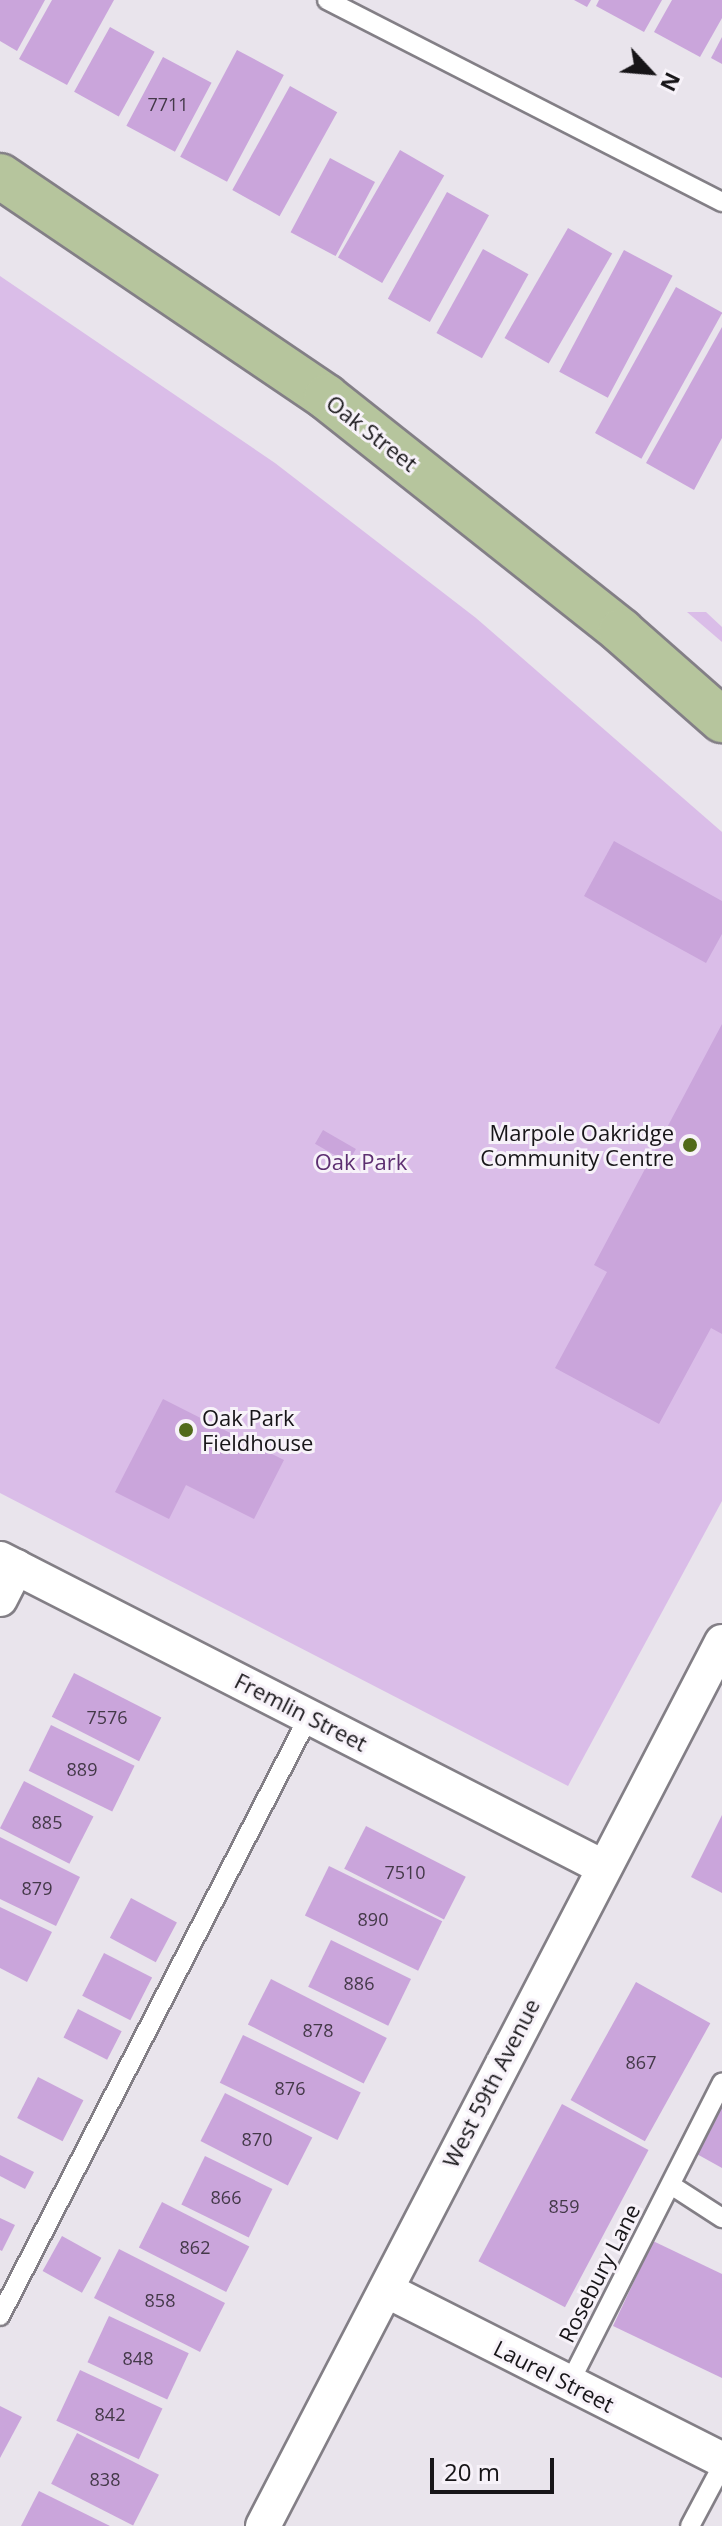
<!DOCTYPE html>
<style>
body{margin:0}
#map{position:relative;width:722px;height:2526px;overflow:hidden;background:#e9e4ec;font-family:"Open Sans",sans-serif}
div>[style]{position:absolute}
.green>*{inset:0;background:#dabde8}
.building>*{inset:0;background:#caa5db;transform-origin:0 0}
.roads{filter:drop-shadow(2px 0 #837f86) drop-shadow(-2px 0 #837f86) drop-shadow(0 2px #837f86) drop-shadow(0 -2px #837f86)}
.lane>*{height:18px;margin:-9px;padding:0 9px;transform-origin:9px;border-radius:9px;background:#fff}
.street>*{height:34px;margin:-17px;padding:0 17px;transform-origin:17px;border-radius:17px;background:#fff}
.primary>*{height:44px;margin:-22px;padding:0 22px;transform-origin:22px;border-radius:22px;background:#b6c59d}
.dots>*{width:22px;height:22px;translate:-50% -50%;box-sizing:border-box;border:4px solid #f7f2f9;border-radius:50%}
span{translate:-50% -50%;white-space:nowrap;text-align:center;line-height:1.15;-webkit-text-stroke:6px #f7f2f9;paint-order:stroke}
.number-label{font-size:18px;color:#443949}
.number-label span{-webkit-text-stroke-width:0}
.street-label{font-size:22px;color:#171518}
.poi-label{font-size:22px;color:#171518}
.right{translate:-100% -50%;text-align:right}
.left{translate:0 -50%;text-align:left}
.park-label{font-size:22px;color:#5d2f71}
.north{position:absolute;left:610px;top:32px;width:80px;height:80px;-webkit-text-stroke:6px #f7f2f9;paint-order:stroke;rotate:116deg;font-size:22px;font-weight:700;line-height:32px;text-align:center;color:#171518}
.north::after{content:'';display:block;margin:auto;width:28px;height:36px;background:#171518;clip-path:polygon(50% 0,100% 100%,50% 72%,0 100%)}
.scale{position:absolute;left:430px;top:2458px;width:124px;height:36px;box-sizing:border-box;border:4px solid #171518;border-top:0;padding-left:10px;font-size:24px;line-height:28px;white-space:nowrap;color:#171518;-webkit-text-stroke:6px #f7f2f9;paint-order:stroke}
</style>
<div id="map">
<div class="green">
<div style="clip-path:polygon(0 276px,275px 463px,476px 618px,722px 832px,722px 1501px,568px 1786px,0 1493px)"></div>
<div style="clip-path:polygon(687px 612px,706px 612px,722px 627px,722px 642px)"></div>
</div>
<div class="building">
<div style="clip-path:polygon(0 0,45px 0,17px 51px,0 41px)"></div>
<div style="clip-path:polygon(52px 0,114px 0,67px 85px,19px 59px)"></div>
<div style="clip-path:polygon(574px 0,591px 0,587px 7px)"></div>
<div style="clip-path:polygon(599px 0,662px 0,644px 32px,596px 6px)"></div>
<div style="clip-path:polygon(672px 0,722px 0,722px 18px,700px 57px,654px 32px)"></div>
<div style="left:110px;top:27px;width:51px;height:74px;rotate:29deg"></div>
<div style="clip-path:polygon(722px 37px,722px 64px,711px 58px)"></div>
<div style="left:237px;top:50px;width:53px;height:121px;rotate:28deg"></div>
<div style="left:163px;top:57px;width:55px;height:78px;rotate:28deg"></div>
<div style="left:290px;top:86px;width:54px;height:119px;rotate:29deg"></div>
<div style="left:400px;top:150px;width:51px;height:124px;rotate:30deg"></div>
<div style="left:330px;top:158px;width:51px;height:84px;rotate:28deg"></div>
<div style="left:447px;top:192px;width:48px;height:122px;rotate:29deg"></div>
<div style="left:568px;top:228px;width:51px;height:127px;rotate:30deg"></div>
<div style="left:483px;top:249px;width:52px;height:96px;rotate:29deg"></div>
<div style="left:624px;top:250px;width:55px;height:138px;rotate:28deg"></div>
<div style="left:676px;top:287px;width:53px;height:167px;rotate:29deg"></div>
<div style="clip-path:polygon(722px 327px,722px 438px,694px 490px,646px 463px)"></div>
<div style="clip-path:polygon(614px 841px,722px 901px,722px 934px,706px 963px,584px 896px)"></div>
<div style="clip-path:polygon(722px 1024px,722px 1334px,711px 1328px,659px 1424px,555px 1368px,607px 1272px,594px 1265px)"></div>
<div style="left:323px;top:1130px;width:38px;height:16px;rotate:30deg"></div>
<div style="clip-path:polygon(163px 1399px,284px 1460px,254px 1519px,186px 1485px,169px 1519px,115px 1492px)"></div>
<div style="left:74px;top:1673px;width:98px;height:49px;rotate:27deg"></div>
<div style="left:51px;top:1725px;width:93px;height:51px;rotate:26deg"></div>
<div style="left:24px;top:1781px;width:78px;height:53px;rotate:27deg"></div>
<div style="clip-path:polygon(722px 1815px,722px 1893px,691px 1877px)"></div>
<div style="left:366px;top:1826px;width:112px;height:48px;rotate:27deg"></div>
<div style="clip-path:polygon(0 1837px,80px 1877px,56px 1926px,0 1899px)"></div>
<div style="left:329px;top:1866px;width:126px;height:55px;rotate:26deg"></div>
<div style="left:131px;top:1898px;width:52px;height:45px;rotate:28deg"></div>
<div style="clip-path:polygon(0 1907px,52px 1932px,27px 1982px,0 1968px)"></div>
<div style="left:331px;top:1940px;width:89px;height:52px;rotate:26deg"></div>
<div style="left:104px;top:1953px;width:54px;height:48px;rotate:27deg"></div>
<div style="left:271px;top:1979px;width:130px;height:51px;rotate:27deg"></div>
<div style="left:636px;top:1982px;width:85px;height:135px;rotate:29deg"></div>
<div style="left:78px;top:2009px;width:49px;height:32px;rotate:27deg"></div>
<div style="left:243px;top:2035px;width:131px;height:53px;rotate:26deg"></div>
<div style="left:38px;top:2077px;width:51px;height:46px;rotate:27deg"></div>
<div style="left:225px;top:2093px;width:98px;height:54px;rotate:27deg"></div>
<div style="clip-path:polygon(722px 2103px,722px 2168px,695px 2153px)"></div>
<div style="left:562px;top:2104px;width:98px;height:178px;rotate:28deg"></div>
<div style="clip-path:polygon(0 2155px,34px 2172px,25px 2189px,0 2176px)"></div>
<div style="left:205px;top:2156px;width:75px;height:54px;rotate:26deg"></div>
<div style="left:162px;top:2202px;width:98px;height:51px;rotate:27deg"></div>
<div style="clip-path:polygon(0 2218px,15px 2225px,2px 2251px,0 2250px)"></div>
<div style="left:62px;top:2236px;width:45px;height:40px;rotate:29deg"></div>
<div style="clip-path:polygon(653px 2241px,722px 2274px,722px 2378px,613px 2326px)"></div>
<div style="left:119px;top:2249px;width:119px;height:55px;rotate:27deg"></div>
<div style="left:109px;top:2316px;width:88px;height:51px;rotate:25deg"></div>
<div style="left:80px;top:2370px;width:91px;height:56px;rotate:25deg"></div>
<div style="clip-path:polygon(0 2406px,22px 2417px,0 2458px)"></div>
<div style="left:77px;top:2433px;width:92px;height:57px;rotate:27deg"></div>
<div style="clip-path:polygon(39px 2491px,110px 2526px,21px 2526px)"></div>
</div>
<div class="roads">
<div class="lane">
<div style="left:327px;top:0;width:444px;rotate:27.1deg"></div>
<div style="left:671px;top:2185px;width:61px;rotate:32.9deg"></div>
<div style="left:0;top:2316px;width:675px;rotate:-62.75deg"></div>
<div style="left:569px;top:2384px;width:338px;rotate:-63.1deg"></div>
<div style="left:690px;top:2526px;width:68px;rotate:-61.9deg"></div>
</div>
<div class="street">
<div style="left:0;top:1559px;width:675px;rotate:27.06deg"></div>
<div style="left:0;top:1599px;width:36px;rotate:-63deg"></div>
<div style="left:386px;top:2290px;width:377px;rotate:26.8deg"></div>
<div style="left:263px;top:2526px;width:996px;rotate:-62.56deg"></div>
</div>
<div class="primary">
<div style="left:0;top:176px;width:394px;rotate:34.1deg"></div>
<div style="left:326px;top:397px;width:377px;rotate:38.4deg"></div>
<div style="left:621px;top:631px;width:135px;rotate:41.4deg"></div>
</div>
</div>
<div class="dots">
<div style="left:690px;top:1145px;background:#516a1a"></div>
<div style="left:186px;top:1430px;background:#516a1a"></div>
</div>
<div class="number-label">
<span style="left:168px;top:104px">7711</span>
<span style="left:107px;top:1717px">7576</span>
<span style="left:82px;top:1769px">889</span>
<span style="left:47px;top:1822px">885</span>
<span style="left:405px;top:1872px">7510</span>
<span style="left:37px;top:1888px">879</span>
<span style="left:373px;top:1919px">890</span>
<span style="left:359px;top:1983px">886</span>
<span style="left:318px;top:2030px">878</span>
<span style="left:641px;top:2062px">867</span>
<span style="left:290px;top:2088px">876</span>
<span style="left:257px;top:2139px">870</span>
<span style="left:226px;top:2197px">866</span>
<span style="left:564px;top:2206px">859</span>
<span style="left:195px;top:2247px">862</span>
<span style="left:160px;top:2300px">858</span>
<span style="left:138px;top:2358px">848</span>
<span style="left:110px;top:2414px">842</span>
<span style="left:105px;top:2479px">838</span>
</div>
<div class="street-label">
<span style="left:372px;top:433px;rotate:38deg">Oak Street</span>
<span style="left:301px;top:1712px;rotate:27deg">Fremlin Street</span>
<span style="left:491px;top:2083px;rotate:-63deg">West 59th Avenue</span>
<span style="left:599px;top:2273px;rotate:-63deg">Rosebury Lane</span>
<span style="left:554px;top:2376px;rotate:27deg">Laurel Street</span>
</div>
<div class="poi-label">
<span class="right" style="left:674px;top:1145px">Marpole Oakridge<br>Community Centre</span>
<span class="left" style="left:202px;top:1430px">Oak Park<br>Fieldhouse</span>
</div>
<div class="park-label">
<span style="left:361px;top:1162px">Oak Park</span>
</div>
<div class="north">N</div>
<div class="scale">20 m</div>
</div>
